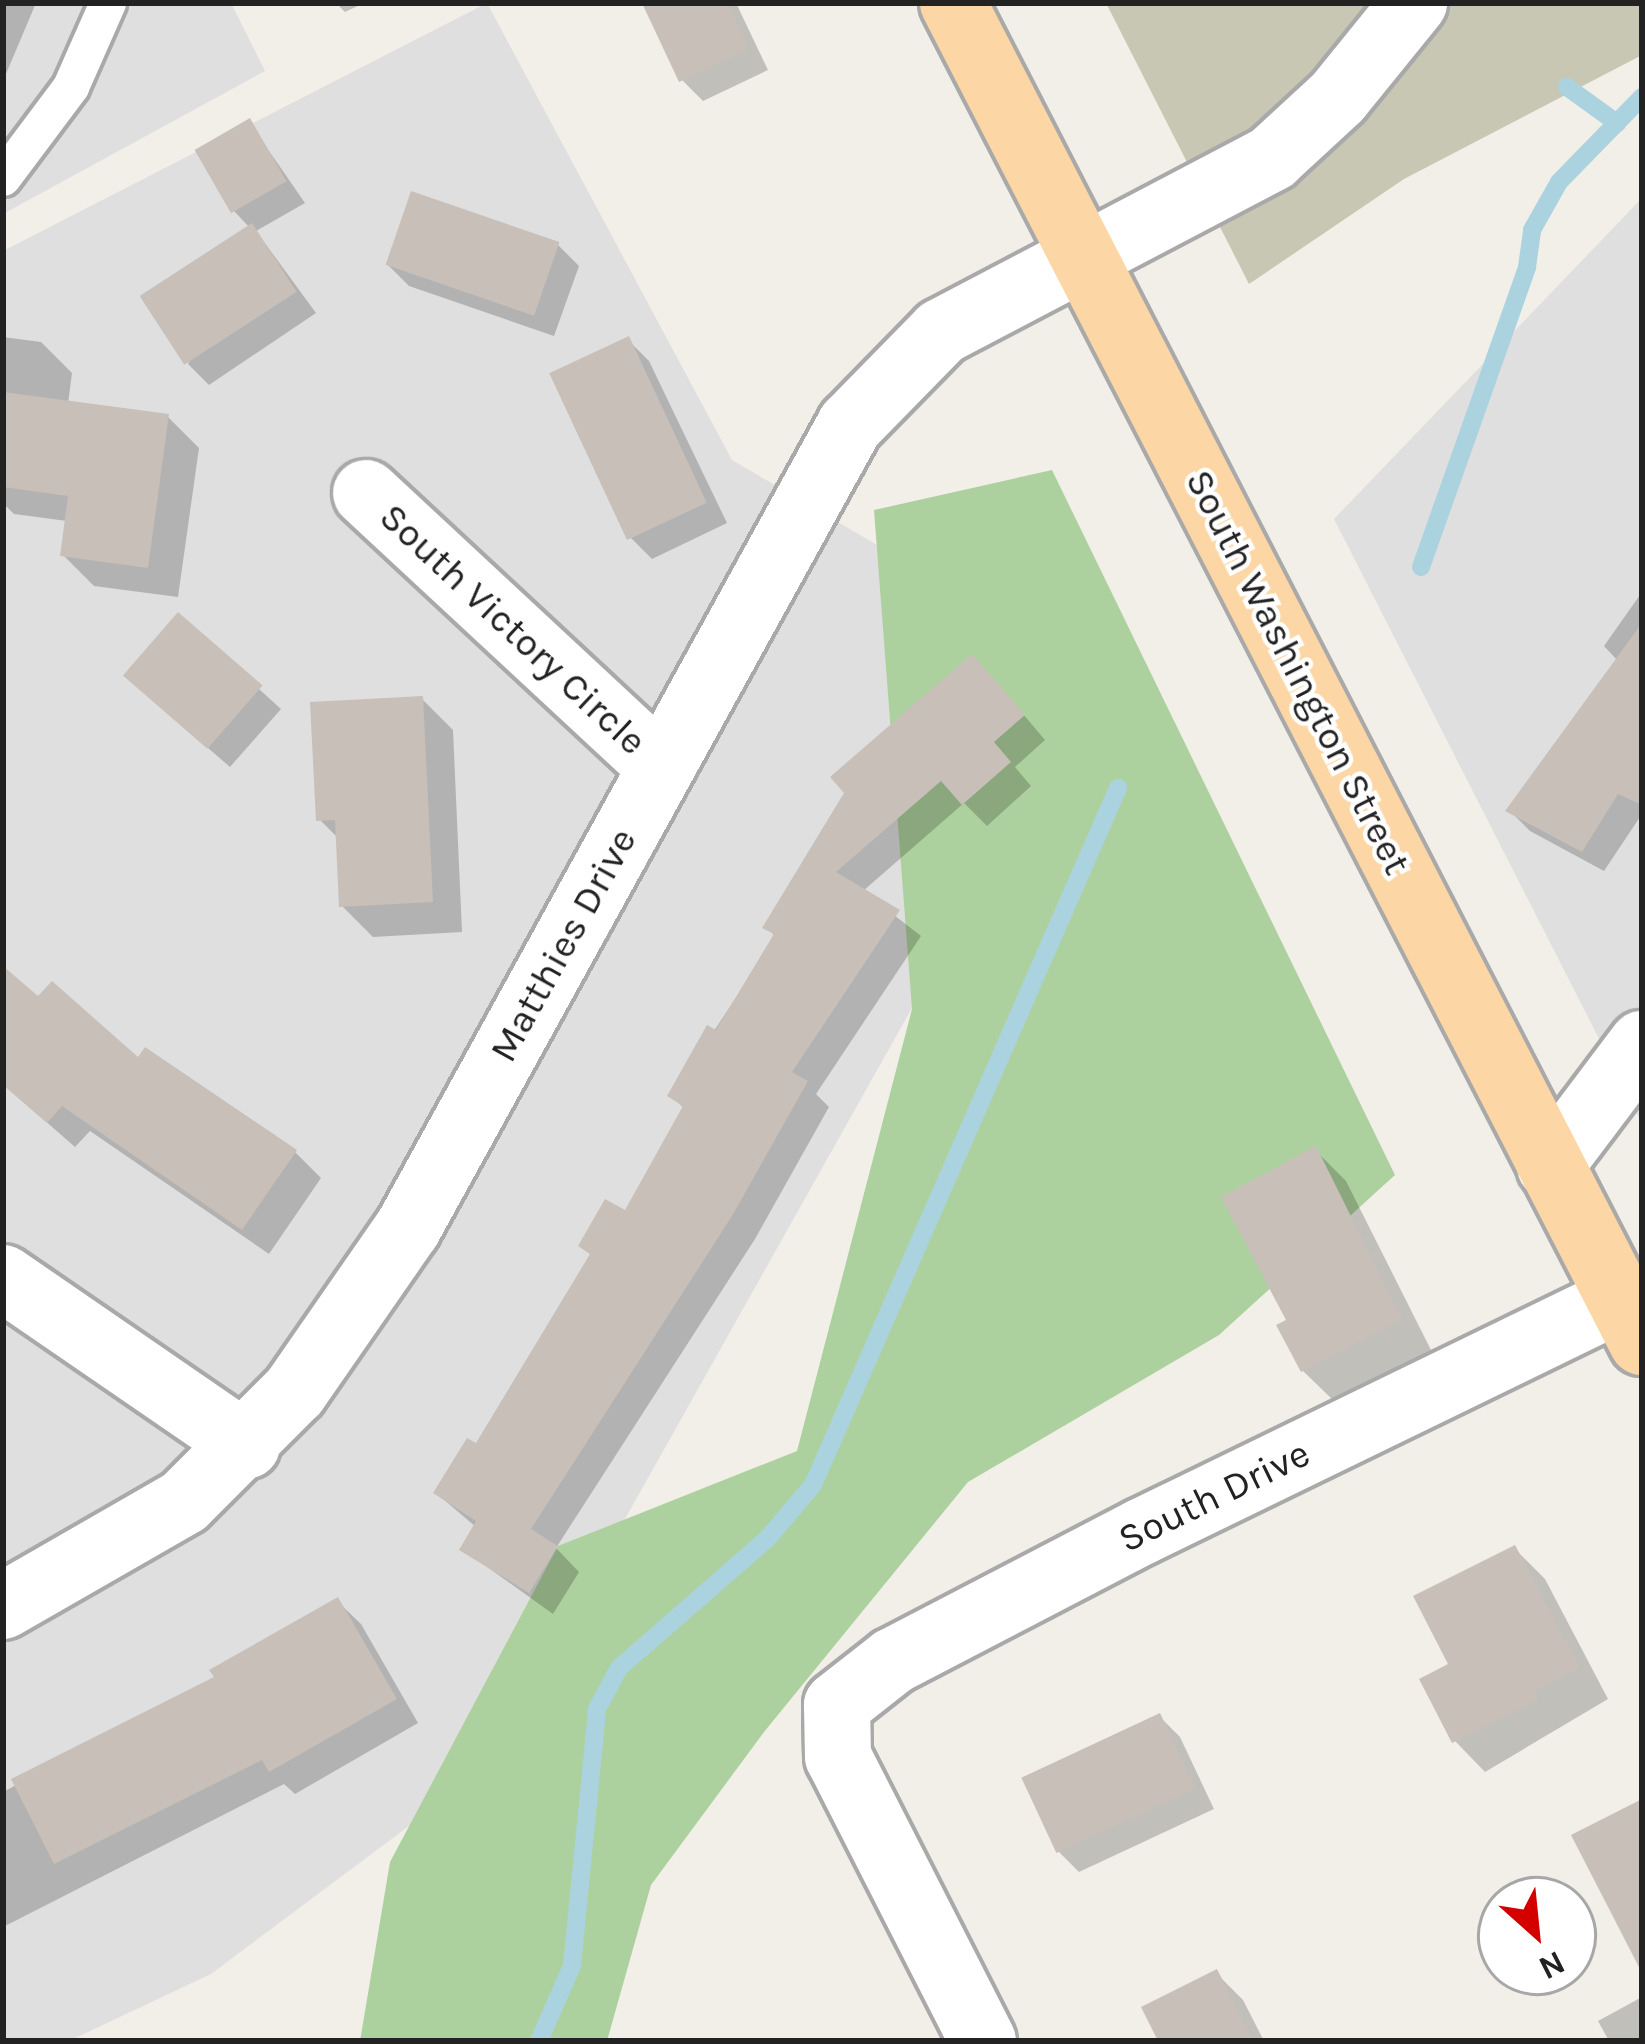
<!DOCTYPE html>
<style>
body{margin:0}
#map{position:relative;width:1645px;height:2044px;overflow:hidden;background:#f2efe9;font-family:Karla,sans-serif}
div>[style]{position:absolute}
.residential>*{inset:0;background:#e0dfdf}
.construction>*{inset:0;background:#c7c7b4}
.forest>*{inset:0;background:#add19e}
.shadow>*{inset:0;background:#0003}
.stream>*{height:18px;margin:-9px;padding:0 9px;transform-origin:9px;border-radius:9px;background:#aad3df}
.building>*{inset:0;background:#c7bfb8;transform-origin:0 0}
.roads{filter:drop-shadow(3px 0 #a9a9a9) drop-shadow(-3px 0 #a9a9a9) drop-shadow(0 3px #a9a9a9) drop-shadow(0 -3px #a9a9a9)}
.lane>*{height:36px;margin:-18px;padding:0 18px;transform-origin:18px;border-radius:18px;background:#fff}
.street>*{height:66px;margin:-33px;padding:0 33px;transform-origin:33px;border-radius:33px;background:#fff}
.primary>*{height:66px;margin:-33px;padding:0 33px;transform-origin:33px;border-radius:33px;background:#fcd6a4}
span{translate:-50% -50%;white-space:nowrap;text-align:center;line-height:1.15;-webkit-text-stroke:9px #fff;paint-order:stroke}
.street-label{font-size:39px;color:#222}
.frame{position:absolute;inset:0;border:6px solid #222;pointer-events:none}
.north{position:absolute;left:1477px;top:1876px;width:120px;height:120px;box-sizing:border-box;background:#fff;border:3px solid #a7a7a7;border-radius:50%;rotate:153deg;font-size:33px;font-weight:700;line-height:48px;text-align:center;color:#222}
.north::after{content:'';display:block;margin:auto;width:42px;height:54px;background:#d40000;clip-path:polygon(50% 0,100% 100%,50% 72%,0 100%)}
</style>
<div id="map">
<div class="residential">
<div style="clip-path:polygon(3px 3px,231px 3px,265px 71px,3px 214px)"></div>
<div style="clip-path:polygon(487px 3px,732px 460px,1099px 675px,484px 1770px,211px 1974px,69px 2041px,3px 2041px,3px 251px)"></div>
<div style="clip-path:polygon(1642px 198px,1642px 1123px,1334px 519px)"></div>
</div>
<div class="construction">
<div style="clip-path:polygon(1106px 3px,1642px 3px,1642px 55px,1404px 179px,1249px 284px)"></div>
</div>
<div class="forest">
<div style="clip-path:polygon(1052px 470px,1395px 1175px,1219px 1335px,968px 1482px,764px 1732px,651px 1885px,607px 2041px,360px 2041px,390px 1862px,558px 1546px,797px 1451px,912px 1009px,874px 510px)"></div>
</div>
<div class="shadow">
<div style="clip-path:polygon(3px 3px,36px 3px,3px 81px)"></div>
<div style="clip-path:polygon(336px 3px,364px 3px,345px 12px)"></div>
<div style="clip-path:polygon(645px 3px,736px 3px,768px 70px,703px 101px,682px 80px)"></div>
<div style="clip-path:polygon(249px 122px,305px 203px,256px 231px,316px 313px,209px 385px,188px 364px,250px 228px,234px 211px)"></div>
<div style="clip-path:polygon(558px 245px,579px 266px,554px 336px,409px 286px,388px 265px)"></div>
<div style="clip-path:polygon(3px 337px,41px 342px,72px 373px,68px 404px,168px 417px,199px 448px,178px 597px,94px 586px,63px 555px,67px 521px,14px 514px,3px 503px)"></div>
<div style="clip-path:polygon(628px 340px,649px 361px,727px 523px,652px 559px,631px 538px)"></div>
<div style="clip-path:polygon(1642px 592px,1642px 814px,1604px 871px,1530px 831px,1509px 810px,1618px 661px,1604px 646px)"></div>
<div style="clip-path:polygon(179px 616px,281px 709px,230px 767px,148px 696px)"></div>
<div style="clip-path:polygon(995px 681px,1045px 740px,1015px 767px,1031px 786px,987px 826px,964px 803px,863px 891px,921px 936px,816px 1094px,829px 1107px,755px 1239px,556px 1548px,579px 1572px,553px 1614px,462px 1549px,476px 1527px,436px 1493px,477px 1448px,592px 1256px,581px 1246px,626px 1215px,685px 1109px,671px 1096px,776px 937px,766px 927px)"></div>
<div style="clip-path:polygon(422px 699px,453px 730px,462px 932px,373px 937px,342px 906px,339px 839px,319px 819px)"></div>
<div style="clip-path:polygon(3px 970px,38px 1000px,295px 1152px,321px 1178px,269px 1254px,90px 1131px,75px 1147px,3px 1084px)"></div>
<div style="clip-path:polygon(1315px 1150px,1346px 1181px,1431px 1350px,1334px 1401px,1303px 1371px,1290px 1321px)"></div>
<div style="clip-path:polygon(1514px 1548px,1545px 1579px,1608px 1699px,1485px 1772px,1455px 1741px,1452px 1666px)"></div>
<div style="clip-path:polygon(337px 1601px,361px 1624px,418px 1723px,295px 1794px,284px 1784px,3px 1927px,3px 1792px,218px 1678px)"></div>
<div style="clip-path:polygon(1159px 1716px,1180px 1737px,1214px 1809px,1079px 1872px,1058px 1851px)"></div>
<div style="clip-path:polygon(1216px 1973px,1243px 2000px,1264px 2041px,1161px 2041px)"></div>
<div style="clip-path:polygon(1642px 1997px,1642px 2041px,1609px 2041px,1598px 2021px)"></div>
</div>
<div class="stream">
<div style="left:1567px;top:87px;width:62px;rotate:35.8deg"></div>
<div style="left:1421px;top:567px;width:318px;rotate:-70.5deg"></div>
<div style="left:1527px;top:267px;width:37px;rotate:-82deg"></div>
<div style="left:1532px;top:230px;width:55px;rotate:-60.6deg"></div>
<div style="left:1559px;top:182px;width:119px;rotate:-45.7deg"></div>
<div style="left:539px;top:2041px;width:82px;rotate:-66.3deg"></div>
<div style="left:572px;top:1966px;width:258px;rotate:-84.4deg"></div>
<div style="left:597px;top:1709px;width:47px;rotate:-61.8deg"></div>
<div style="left:619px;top:1668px;width:198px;rotate:-41.1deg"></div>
<div style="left:768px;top:1538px;width:70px;rotate:-49.7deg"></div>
<div style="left:813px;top:1485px;width:761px;rotate:-66.37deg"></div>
</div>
<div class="building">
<div style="clip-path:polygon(642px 3px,727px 3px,749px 49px,679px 82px)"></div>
<div style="left:250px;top:118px;width:73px;height:64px;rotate:60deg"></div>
<div style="left:411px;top:191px;width:157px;height:78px;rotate:19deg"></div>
<div style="left:252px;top:223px;width:82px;height:134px;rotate:57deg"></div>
<div style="left:629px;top:336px;width:184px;height:88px;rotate:65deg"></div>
<div style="clip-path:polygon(3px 392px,169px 414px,148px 568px,60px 556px,68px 496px,3px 487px)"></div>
<div style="left:178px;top:612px;width:112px;height:84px;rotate:41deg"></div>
<div style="clip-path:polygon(1642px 623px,1642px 805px,1618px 794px,1582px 852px,1505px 811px)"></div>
<div style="clip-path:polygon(972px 654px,1025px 715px,994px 742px,1011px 762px,962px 805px,941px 781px,836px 872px,900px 910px,792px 1072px,808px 1081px,732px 1216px,531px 1529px,558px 1546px,529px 1593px,459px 1550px,476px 1521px,433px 1493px,467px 1438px,476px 1443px,590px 1254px,578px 1246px,605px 1199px,625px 1210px,683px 1106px,667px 1096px,707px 1025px,716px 1030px,774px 934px,762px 928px,844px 793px,830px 777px)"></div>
<div style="clip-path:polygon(423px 696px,433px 902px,339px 907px,335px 820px,316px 821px,310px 702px)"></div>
<div style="clip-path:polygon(3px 966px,38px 996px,52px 981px,138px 1057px,145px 1047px,297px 1150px,242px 1230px,62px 1106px,47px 1123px,3px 1085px)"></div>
<div style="clip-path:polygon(1316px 1146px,1402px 1319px,1301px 1372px,1276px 1325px,1286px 1320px,1221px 1197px)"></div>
<div style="clip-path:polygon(1515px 1545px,1580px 1667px,1534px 1691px,1538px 1699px,1452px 1743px,1419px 1679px,1448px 1664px,1413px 1596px)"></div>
<div style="clip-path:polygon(338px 1597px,397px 1699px,269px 1772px,262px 1760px,54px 1864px,11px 1779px,214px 1677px,209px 1670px)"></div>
<div style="left:1160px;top:1713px;width:83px;height:153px;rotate:65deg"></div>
<div style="clip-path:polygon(1642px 1799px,1642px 1973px,1571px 1835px)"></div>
<div style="clip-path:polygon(1217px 1969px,1253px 2041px,1158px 2041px,1141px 2007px)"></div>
</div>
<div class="roads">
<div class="lane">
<div style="left:3px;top:178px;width:114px;rotate:-53.2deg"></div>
<div style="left:71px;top:87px;width:92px;rotate:-66.2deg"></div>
</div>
<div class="street">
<div style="left:366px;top:493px;width:401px;rotate:42.9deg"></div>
<div style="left:1550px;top:1166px;width:153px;rotate:-53deg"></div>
<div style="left:3px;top:1278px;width:296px;rotate:34.5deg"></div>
<div style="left:3px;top:1606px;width:209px;rotate:-29.9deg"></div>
<div style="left:184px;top:1502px;width:157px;rotate:-45deg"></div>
<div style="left:295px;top:1391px;width:198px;rotate:-55.3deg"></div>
<div style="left:408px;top:1228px;width:917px;rotate:-61.17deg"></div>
<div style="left:850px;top:425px;width:130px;rotate:-45.6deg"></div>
<div style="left:941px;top:332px;width:374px;rotate:-27.7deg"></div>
<div style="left:1272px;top:158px;width:90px;rotate:-42.7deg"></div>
<div style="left:1338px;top:97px;width:121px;rotate:-51deg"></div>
<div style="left:983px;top:2041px;width:319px;rotate:-117deg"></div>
<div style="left:838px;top:1757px;width:52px;rotate:-91.1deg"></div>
<div style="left:837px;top:1705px;width:71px;rotate:-38.2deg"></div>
<div style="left:893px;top:1661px;width:280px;rotate:-27.5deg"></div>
<div style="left:1141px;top:1532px;width:533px;rotate:-25.94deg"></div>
</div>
<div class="primary">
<div style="left:953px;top:3px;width:1506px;rotate:62.77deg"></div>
</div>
</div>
<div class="street-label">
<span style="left:513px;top:629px;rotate:43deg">South Victory Circle</span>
<span style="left:1298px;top:672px;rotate:63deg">South Washington Street</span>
<span style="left:563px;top:945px;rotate:-61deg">Matthies Drive</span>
<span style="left:1214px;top:1496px;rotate:-26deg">South Drive</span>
</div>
<div class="frame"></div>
<div class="north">N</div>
</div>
